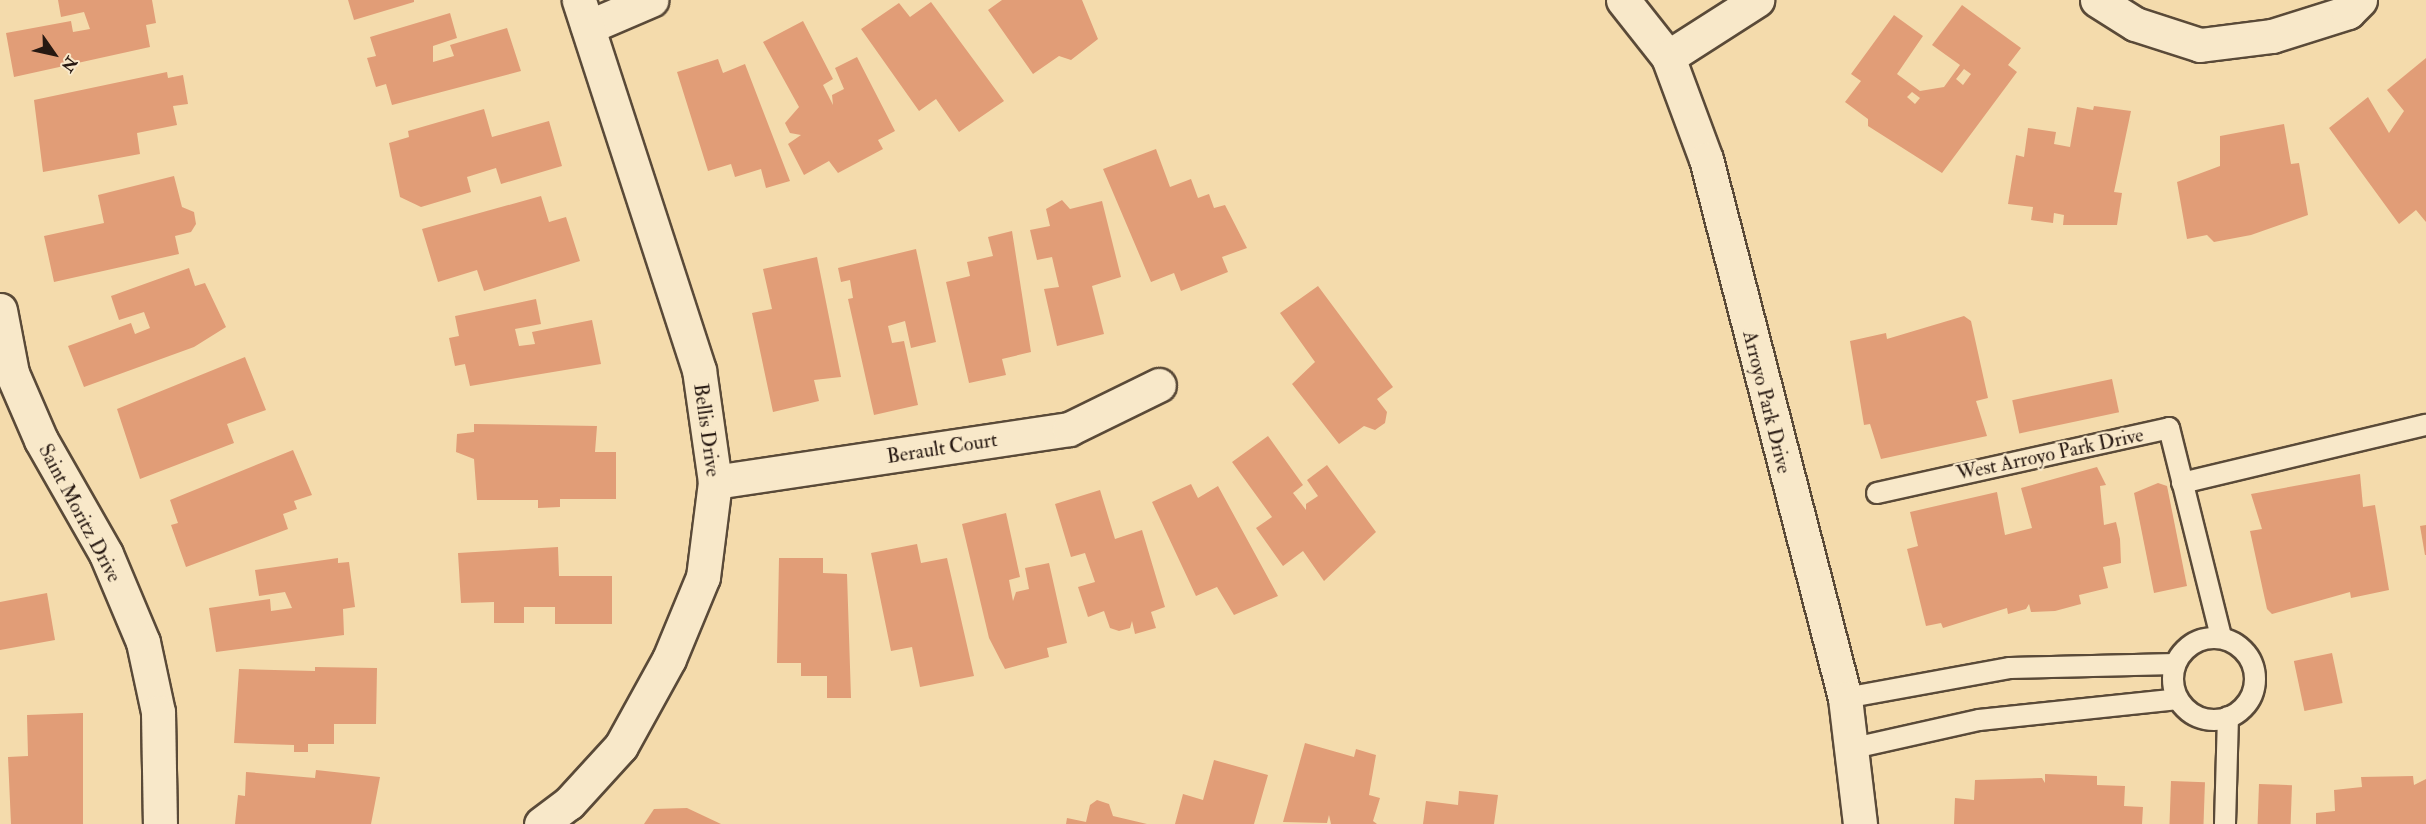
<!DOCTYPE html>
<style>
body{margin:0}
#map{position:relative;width:2426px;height:824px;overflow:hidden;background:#f4dbac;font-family:"IM FELL Double Pica",serif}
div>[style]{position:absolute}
.building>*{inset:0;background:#e19d77;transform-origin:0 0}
.roads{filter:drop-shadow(2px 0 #5a4a38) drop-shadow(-2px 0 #5a4a38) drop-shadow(0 2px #5a4a38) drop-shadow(0 -2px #5a4a38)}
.service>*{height:20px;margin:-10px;padding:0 10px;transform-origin:10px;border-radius:10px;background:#f8e8c9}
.service>.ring{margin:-10px;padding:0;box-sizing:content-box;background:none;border:20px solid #f8e8c9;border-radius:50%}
.minor>*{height:33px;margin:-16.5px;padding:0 16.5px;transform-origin:16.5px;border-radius:16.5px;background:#f8e8c9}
span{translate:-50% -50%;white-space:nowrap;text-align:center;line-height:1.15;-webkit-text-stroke:4.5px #f8e8c9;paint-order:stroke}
.street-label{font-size:20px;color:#271912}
.north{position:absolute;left:24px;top:24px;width:60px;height:60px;-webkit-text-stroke:4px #f8e8c9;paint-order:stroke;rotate:124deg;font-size:16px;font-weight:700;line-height:24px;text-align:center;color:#271912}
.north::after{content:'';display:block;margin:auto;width:21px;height:27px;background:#271912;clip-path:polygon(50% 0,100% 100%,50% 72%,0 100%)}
</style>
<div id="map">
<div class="building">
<div style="clip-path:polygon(58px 0,152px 0,156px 23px,146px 25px,150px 47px,14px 77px,6px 33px,71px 21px,73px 32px,90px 29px,84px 12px,61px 17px)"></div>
<div style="clip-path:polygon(348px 0,414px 0,414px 2px,354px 20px)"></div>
<div style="clip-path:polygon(1002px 0,1082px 0,1098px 39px,1071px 60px,1059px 56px,1033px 74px,988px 10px)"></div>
<div style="clip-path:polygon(931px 2px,1004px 101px,959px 132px,936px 99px,919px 111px,861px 29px,899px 3px,910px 17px)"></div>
<div style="clip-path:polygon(evenodd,1962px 5px,2021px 48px,2008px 65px,2017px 72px,1942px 173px,1868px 126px,1868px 119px,1845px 102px,1861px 81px,1851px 74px,1894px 15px,1923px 36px,1897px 74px,1920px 91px,1944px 87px,1960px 65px,1932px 45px,1962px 5px,1964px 69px,1971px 74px,1963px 85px,1956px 79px,1964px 69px,1962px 5px,1912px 92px,1920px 98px,1915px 104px,1907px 97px,1912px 92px)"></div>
<div style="clip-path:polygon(450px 13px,457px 38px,433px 46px,433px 62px,454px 56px,450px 45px,507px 28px,521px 71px,392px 105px,386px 84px,376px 87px,367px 58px,376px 56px,370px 37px)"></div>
<div style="clip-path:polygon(803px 21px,833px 79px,823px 85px,833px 105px,832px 95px,844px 89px,835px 68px,857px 57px,895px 131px,878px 140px,883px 149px,838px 173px,829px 161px,804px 175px,788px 144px,801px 135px,790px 133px,785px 123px,799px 107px,763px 42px)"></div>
<div style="clip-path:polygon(2426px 58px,2426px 222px,2416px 210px,2399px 224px,2329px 128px,2368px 97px,2389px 133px,2404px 111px,2387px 90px)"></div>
<div style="clip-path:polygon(718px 59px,723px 73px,745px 64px,790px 181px,766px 188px,761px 169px,735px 177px,731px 164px,708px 171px,677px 72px)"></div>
<div style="clip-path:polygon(167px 72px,168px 78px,183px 75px,188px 104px,173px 106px,177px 125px,137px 133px,140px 154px,43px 172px,34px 100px)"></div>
<div style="clip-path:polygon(2094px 106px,2131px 111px,2114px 192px,2122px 193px,2117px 225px,2063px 225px,2064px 215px,2054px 213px,2053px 223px,2031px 220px,2033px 207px,2008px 204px,2016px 155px,2024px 157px,2028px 128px,2056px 132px,2054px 144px,2070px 147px,2077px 107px,2093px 110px)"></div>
<div style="clip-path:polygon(484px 109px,492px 137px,549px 121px,562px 166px,501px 184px,496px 168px,467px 177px,471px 192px,421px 207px,400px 197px,389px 143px,409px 137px,408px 131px)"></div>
<div style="clip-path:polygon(2284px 124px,2291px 164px,2299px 163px,2308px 215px,2251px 235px,2214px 242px,2207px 235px,2187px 239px,2177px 182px,2220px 166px,2220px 136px)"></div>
<div style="clip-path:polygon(1156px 149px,1170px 187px,1191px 179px,1198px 198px,1209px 194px,1214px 208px,1225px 205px,1247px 248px,1222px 257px,1228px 272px,1181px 291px,1174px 273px,1151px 282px,1103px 169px)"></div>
<div style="clip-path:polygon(174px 176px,182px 207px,194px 212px,196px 224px,191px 232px,175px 236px,179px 254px,54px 282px,44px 236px,104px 223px,98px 195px)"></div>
<div style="clip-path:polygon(541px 196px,549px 222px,566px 217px,580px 261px,484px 291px,477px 270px,438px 282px,422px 229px)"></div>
<div style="clip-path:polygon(1062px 200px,1070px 209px,1102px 201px,1121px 277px,1092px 286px,1104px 334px,1057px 346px,1044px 289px,1059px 287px,1052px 257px,1037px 260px,1030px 230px,1050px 226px,1046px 209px)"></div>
<div style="clip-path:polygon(1012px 231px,1031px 352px,1002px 359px,1006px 375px,969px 383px,946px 282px,970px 276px,967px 262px,993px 256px,988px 237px)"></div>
<div style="clip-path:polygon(916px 249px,936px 342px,911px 348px,905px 321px,888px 326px,892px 343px,904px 341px,918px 405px,874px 415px,848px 299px,853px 298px,850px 280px,841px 282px,838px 268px)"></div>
<div style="clip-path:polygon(817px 257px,841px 377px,814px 380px,819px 401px,773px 412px,752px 313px,772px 309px,763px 269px)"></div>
<div style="clip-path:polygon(189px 268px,195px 286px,205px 283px,226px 327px,194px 347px,84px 387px,68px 346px,131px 323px,135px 334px,150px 328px,144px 312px,119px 320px,111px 296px)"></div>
<div style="clip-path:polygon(1318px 286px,1393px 387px,1377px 399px,1387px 412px,1385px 423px,1375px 430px,1364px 426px,1339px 444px,1292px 384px,1315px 362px,1280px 313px)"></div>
<div style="clip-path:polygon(536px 299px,541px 324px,515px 329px,519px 346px,535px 344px,532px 332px,592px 320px,601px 364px,470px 386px,465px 364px,455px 366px,449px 338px,459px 336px,455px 316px)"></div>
<div style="clip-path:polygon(1964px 316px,1971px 321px,1988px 398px,1976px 401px,1987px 436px,1881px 459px,1870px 424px,1864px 425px,1850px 341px,1886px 333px,1887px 339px)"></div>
<div style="clip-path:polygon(245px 357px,266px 410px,227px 424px,234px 443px,140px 479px,117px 409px)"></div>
<div style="left:2112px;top:379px;width:34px;height:102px;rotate:78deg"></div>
<div style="clip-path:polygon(474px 424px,597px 426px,595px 452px,616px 452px,616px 499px,560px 499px,560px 507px,538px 508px,538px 500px,477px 500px,474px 459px,456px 452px,457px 434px,474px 432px)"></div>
<div style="clip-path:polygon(1268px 436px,1303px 485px,1293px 493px,1306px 510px,1306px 504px,1318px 496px,1307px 480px,1327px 465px,1376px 532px,1324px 581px,1303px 551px,1283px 566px,1256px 528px,1272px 517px,1232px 462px)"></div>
<div style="clip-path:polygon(293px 450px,312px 495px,294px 501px,297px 509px,283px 514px,288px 529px,186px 567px,171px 525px,178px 523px,170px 500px)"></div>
<div style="clip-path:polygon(2097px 467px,2106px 485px,2100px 486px,2104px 525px,2116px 522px,2120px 539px,2121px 563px,2103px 567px,2108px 588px,2079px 595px,2081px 604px,2055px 611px,2031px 612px,2029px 604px,2026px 609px,2008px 614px,2007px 608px,1943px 628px,1941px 623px,1926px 626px,1907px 549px,1918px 546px,1910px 512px,1997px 492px,2005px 535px,2032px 528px,2021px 488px)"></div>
<div style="clip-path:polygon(2360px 474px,2363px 507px,2375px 505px,2389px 590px,2351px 598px,2350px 592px,2272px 614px,2267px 609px,2250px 531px,2262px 529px,2251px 494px)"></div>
<div style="clip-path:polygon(2158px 483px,2167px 486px,2187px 586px,2154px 593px,2134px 493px)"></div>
<div style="clip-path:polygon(1191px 484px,1198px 498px,1218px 486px,1278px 596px,1234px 615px,1217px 587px,1196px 596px,1152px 502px)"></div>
<div style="clip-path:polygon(1100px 490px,1115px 539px,1142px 530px,1165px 607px,1151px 612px,1156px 628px,1135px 634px,1132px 621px,1130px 628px,1119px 631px,1110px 628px,1104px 611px,1088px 617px,1078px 587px,1095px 582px,1085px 553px,1071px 557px,1055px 504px)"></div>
<div style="clip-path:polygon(1006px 513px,1020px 577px,1009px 580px,1013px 601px,1016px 592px,1029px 589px,1025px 568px,1049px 563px,1067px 643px,1047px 648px,1049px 657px,1005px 669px,989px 638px,962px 524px)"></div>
<div style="clip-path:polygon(2426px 525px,2426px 555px,2425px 555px,2420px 526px)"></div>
<div style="clip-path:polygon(917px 544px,921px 563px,947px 558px,974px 676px,920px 687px,912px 647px,891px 651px,871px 553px)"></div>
<div style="clip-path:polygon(558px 547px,559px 576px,612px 576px,612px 624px,555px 624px,555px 607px,524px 607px,524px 623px,494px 623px,494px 602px,461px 603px,458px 553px)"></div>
<div style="clip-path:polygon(338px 558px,338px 563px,349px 562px,355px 607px,343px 609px,344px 635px,216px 652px,209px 608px,270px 599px,271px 611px,292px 608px,285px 592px,259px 596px,255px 570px)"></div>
<div style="clip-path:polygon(779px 558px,823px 558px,823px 573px,847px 574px,851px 698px,827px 698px,827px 676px,801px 676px,801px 663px,777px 663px)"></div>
<div style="clip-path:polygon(47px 593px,55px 640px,0 650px,0 602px)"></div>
<div style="left:2332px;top:653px;width:51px;height:39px;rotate:78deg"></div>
<div style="clip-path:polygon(315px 667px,377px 668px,376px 724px,334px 724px,334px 744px,308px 744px,308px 752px,294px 752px,294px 745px,234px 743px,239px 669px,315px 671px)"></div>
<div style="clip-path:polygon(83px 713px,83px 824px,11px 824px,8px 757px,28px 756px,27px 715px)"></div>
<div style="clip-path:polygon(1305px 743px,1354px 757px,1356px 749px,1376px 755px,1369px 795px,1380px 798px,1373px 821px,1377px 824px,1331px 824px,1329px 815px,1327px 823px,1283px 822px)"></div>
<div style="clip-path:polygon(1214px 760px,1268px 775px,1254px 824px,1175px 824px,1183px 794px,1203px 800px)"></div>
<div style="clip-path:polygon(316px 770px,380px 777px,371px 824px,235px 824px,238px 795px,245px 796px,246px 772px,315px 778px)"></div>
<div style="clip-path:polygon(2045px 774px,2097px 776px,2097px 785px,2125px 786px,2124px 806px,2143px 807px,2142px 824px,1954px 824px,1955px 798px,1974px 800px,1975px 780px,2042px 778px,2045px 783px)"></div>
<div style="clip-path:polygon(2413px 776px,2414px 785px,2426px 779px,2426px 824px,2316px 824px,2316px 813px,2335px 811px,2334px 790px,2362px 787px,2361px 777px)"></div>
<div style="left:2171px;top:781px;width:34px;height:43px;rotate:2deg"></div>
<div style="left:2259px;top:784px;width:33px;height:40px;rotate:2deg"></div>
<div style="clip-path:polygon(1459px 791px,1498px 795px,1494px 824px,1423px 824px,1426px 801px,1458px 805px)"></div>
<div style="clip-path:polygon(1097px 800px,1109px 804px,1113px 816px,1147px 824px,1066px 824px,1067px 818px,1086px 822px,1090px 805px)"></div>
<div style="clip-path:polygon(687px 808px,721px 824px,644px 824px,654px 809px)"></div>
</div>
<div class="roads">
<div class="service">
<div style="left:2182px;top:483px;width:251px;rotate:-13.4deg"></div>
<div style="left:1877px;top:493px;width:299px;rotate:-12.5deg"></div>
<div style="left:2169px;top:428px;width:215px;rotate:76deg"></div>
<div class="ring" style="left:2173px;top:638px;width:62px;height:62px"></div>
<div style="left:1845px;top:698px;width:168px;rotate:-10.3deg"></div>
<div style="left:2010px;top:668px;width:165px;rotate:-1.4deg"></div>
<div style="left:1854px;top:748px;width:128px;rotate:-12.6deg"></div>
<div style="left:1979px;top:720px;width:200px;rotate:-6deg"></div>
<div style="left:2225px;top:824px;width:107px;rotate:-88.4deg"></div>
</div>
<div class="minor">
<div style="left:1623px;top:0;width:73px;rotate:51.7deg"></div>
<div style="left:1668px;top:57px;width:109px;rotate:69.6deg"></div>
<div style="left:1706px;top:159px;width:557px;rotate:75.54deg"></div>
<div style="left:1845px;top:698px;width:127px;rotate:83.2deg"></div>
<div style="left:2097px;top:0;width:45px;rotate:32.3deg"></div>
<div style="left:2135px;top:24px;width:68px;rotate:17.9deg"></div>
<div style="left:2200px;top:45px;width:73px;rotate:-7.1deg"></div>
<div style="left:2272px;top:36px;width:80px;rotate:-17.5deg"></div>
<div style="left:2348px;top:12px;width:17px;rotate:-45deg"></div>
<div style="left:588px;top:27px;width:69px;rotate:-23.2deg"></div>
<div style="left:1668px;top:57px;width:106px;rotate:-32.6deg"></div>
<div style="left:0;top:310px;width:64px;rotate:79.2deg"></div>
<div style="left:12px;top:373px;width:73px;rotate:66.6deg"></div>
<div style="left:41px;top:440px;width:131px;rotate:60.3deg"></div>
<div style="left:106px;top:554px;width:95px;rotate:67.2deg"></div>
<div style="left:143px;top:642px;width:72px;rotate:77.9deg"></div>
<div style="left:158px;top:712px;width:112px;rotate:89deg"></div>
<div style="left:715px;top:482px;width:358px;rotate:-8.5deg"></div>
<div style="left:1069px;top:429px;width:100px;rotate:-26.1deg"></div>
<div style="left:541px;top:824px;width:35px;rotate:-37deg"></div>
<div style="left:569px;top:803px;width:77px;rotate:-47.6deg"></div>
<div style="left:621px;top:746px;width:99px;rotate:-61.1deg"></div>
<div style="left:669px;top:659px;width:89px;rotate:-67.5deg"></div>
<div style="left:703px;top:577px;width:96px;rotate:-82.8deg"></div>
<div style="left:715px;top:482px;width:113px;rotate:-98.1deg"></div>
<div style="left:699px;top:370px;width:389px;rotate:-108deg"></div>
</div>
</div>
<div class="street-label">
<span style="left:1767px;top:402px;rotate:76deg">Arroyo Park Drive</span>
<span style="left:707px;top:430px;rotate:82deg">Bellis Drive</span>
<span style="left:942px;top:448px;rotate:-9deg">Berault Court</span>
<span style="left:2050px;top:454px;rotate:-12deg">West Arroyo Park Drive</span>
<span style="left:80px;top:513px;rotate:62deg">Saint Moritz Drive</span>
</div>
<div class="north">N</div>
</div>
